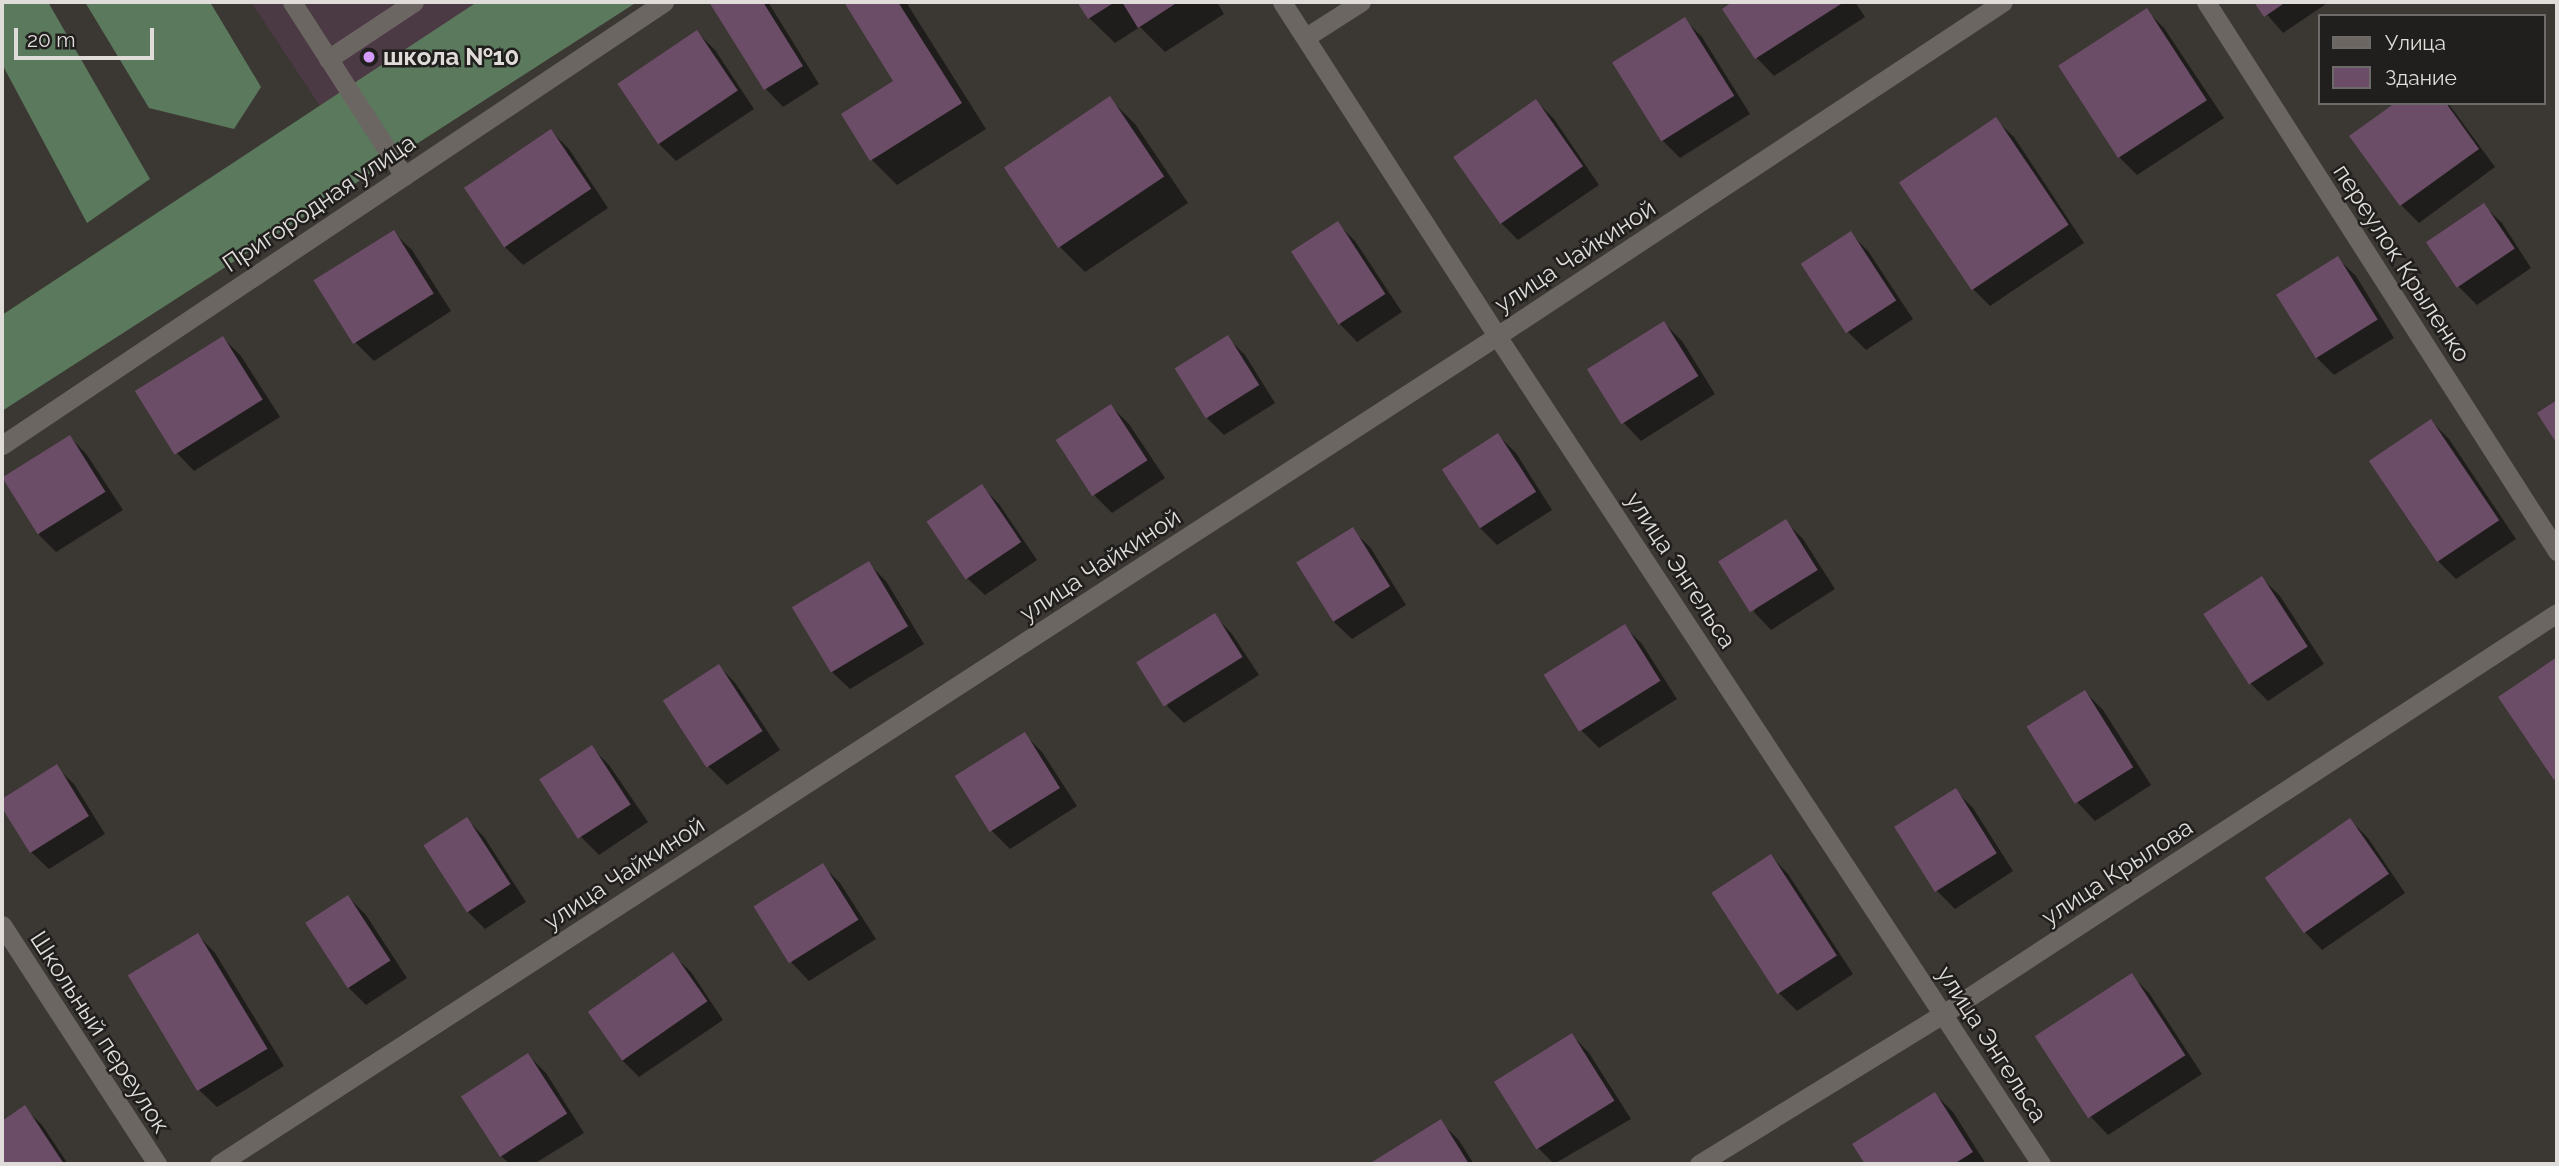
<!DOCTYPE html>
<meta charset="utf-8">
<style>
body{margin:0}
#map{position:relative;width:2559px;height:1166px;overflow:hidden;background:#3b3733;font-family:Raleway,sans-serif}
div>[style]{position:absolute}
.education>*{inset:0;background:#4b3944}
.forest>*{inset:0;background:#5b795c}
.shadow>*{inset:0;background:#0007}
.building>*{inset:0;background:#6c4d67;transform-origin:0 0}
.service>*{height:19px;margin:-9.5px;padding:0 9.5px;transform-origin:9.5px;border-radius:9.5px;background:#6b6662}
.minor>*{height:19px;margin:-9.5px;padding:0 9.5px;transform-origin:9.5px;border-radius:9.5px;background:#6b6662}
.tertiary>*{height:19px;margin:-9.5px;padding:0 9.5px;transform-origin:9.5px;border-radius:9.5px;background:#6b6662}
.dots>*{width:19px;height:19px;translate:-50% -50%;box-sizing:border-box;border:4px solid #211f1d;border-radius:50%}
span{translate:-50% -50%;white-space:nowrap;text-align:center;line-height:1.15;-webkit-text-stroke:5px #211f1d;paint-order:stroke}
.poi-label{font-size:24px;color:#dfdcda;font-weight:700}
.left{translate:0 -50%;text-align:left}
.street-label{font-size:24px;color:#dfdcda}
.frame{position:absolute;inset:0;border:4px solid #dfdcda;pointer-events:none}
.legend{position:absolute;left:2318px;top:14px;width:228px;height:91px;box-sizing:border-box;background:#211f1d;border:2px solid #6d6b69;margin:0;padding:9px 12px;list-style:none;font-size:21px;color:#dfdcda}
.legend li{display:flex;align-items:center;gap:14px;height:35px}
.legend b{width:35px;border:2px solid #6d6b69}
.scale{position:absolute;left:14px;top:28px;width:140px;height:32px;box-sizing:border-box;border:4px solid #dfdcda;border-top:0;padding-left:9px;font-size:21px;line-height:24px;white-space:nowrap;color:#dfdcda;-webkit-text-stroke:5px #211f1d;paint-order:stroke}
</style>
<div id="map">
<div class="education">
<div style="clip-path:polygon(251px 2px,535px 2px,337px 132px)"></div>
</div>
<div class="forest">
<div style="clip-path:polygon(2px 2px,48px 2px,150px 179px,87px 223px,2px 64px)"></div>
<div style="clip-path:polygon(85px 2px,210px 2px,261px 87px,234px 129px,149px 108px)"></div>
<div style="clip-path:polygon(477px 2px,637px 2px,2px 411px,2px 315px)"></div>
</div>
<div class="shadow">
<div style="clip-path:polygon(768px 2px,819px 84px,783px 107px,766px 89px,712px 3px)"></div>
<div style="clip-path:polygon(846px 2px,906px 2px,986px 129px,897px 185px,871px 159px,895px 81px)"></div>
<div style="clip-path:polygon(1079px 2px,1217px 2px,1224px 14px,1165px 52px,1140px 27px,1115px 43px,1089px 18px)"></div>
<div style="clip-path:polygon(1735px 2px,1855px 2px,1865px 17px,1774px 76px,1757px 58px,1724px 9px)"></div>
<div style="clip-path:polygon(2256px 2px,2329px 2px,2283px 33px)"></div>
<div style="clip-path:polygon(2146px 10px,2164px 28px,2224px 118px,2137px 175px,2119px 157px,2060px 66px)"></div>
<div style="clip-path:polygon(1684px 19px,1702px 37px,1750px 114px,1680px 158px,1662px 140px)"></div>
<div style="clip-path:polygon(697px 32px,715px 50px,754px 109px,676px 161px,658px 143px)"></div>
<div style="clip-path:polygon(1109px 98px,1135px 124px,1188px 203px,1085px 272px,1059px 246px)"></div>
<div style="clip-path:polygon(1536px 101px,1554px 119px,1599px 185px,1518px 240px,1500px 222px)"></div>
<div style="clip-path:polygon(2398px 103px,2448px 103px,2495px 167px,2419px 223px,2401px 205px)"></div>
<div style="clip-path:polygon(1996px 120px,2014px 137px,2084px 243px,1990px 306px,1972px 288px)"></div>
<div style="clip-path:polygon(551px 131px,569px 149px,608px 208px,523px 265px,505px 247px,466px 189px)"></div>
<div style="clip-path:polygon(2484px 206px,2502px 223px,2531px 268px,2477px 305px,2459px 287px,2429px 244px)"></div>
<div style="clip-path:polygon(1337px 223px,1355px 241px,1402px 312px,1357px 342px,1340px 324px)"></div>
<div style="clip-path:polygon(394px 233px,412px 250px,451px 311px,374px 361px,356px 343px)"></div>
<div style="clip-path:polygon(1850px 233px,1868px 251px,1913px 319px,1866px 350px,1848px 332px,1803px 264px)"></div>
<div style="clip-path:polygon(2338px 259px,2356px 276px,2394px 338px,2334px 375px,2317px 358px)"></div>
<div style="clip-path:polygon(1664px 323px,1682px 341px,1715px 394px,1641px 441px,1624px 423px)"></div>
<div style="clip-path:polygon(1227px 337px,1245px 355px,1275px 403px,1224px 435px,1206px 417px)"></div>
<div style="clip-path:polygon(223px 338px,241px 356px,280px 417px,194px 471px,177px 453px,137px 392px)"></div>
<div style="clip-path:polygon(1111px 406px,1129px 424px,1165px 478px,1112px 513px,1094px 495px)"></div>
<div style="clip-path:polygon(2431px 421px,2449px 439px,2516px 539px,2456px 579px,2438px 561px)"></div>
<div style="clip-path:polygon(1498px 435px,1516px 453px,1552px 510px,1497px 545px,1479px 527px,1443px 470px)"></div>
<div style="clip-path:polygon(70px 437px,87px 455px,123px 510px,56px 552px,39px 535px)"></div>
<div style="clip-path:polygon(981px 486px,999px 504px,1037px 560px,985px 595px,967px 578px)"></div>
<div style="clip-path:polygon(1785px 521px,1803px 539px,1835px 589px,1771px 630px,1754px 612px)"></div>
<div style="clip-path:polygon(1352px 530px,1370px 547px,1406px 605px,1352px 639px,1334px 622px)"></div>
<div style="clip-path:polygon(868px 563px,886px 581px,924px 644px,850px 689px,832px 672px)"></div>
<div style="clip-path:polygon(2262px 578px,2280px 596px,2324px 664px,2268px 701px,2250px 683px)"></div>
<div style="clip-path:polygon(1215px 616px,1232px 634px,1259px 675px,1184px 723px,1167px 706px)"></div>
<div style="clip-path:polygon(1625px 627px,1642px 644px,1677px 699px,1599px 748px,1581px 730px,1547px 676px)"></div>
<div style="clip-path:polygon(2557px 659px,2557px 781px,2500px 697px)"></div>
<div style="clip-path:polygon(719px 666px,736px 684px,780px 750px,727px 785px,709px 767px,666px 701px)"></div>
<div style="clip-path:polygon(2085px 692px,2103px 710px,2151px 785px,2095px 821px,2078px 803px,2029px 728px)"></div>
<div style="clip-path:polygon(1024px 734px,1042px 752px,1077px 806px,1010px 849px,992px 831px)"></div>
<div style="clip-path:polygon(591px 747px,609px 765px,648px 822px,599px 855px,581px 837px,543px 780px)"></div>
<div style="clip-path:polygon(56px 767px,74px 784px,105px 834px,49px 869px,31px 852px,2px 801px)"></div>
<div style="clip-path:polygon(1955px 790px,1973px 808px,2013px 871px,1955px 909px,1937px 891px)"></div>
<div style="clip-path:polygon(467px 819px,484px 837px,526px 902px,485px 929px,467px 911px)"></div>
<div style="clip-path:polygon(2350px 820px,2368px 838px,2405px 893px,2322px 950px,2305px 932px,2267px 878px)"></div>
<div style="clip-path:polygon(1771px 856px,1788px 874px,1853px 974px,1797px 1011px,1779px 993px)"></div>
<div style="clip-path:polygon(822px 865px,840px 883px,876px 939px,809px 981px,792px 963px,756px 908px)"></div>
<div style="clip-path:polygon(348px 897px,366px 915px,407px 978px,366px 1005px,348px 987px)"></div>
<div style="clip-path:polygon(198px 935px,215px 953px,284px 1066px,217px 1107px,199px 1090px)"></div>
<div style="clip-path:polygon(673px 955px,691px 972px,723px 1020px,639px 1077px,621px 1059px,589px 1012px)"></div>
<div style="clip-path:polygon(2131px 975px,2149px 993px,2202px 1074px,2108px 1135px,2091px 1117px,2038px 1037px)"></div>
<div style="clip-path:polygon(1572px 1035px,1589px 1053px,1631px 1119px,1554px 1164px,1538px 1148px)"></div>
<div style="clip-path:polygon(528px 1055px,546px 1073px,584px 1133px,534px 1164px,510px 1164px,501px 1156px)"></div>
<div style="clip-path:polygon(1935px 1094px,1953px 1112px,1986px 1164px,1867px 1164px,1854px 1144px)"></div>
<div style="clip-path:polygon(24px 1108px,42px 1125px,68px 1164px,2px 1164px,2px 1123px)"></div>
<div style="clip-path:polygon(1440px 1122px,1458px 1139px,1474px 1164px,1373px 1164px)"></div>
</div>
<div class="building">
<div style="clip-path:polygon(709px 2px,763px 2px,803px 66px,764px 90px)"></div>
<div style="clip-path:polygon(844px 2px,898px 2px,962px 103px,870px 161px,841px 114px,893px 81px)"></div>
<div style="clip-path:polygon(1077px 2px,1115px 2px,1088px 19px)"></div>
<div style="clip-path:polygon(1122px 2px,1178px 2px,1138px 28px)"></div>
<div style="clip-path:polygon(1732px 2px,1844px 2px,1755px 59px,1722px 9px)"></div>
<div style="clip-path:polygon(2254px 2px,2286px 2px,2264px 17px)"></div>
<div style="left:2147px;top:8px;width:110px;height:106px;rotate:57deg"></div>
<div style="left:1685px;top:17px;width:93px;height:86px;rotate:58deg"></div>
<div style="left:697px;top:30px;width:73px;height:96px;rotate:56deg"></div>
<div style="left:1110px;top:96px;width:97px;height:128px;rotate:56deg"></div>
<div style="left:1536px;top:99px;width:82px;height:101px;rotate:55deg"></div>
<div style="clip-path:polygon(2395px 103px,2446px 103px,2479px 149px,2400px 206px,2349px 136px)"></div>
<div style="left:1996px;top:117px;width:130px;height:117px;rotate:56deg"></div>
<div style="left:551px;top:129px;width:72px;height:105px;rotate:56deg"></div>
<div style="left:2484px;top:203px;width:55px;height:70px;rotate:56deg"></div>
<div style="left:1338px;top:221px;width:87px;height:56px;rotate:57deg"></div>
<div style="left:394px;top:230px;width:75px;height:95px;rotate:58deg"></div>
<div style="left:1851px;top:231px;width:83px;height:60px;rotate:57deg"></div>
<div style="left:2338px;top:256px;width:75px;height:73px;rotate:58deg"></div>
<div style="left:1664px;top:321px;width:65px;height:91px;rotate:58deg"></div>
<div style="left:1228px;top:335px;width:59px;height:63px;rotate:58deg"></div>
<div style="left:223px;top:336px;width:75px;height:104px;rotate:58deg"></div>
<div style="clip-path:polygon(2557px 400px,2557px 444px,2537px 413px)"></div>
<div style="left:1111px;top:404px;width:67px;height:66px;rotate:57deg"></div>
<div style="left:2431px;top:419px;width:122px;height:75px;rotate:56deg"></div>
<div style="left:1498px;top:433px;width:70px;height:67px;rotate:57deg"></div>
<div style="left:70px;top:435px;width:67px;height:80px;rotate:58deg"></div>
<div style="left:982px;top:484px;width:70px;height:67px;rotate:56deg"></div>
<div style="left:1786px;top:519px;width:60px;height:80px;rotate:58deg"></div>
<div style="left:1353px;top:527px;width:70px;height:67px;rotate:58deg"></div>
<div style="left:869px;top:561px;width:76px;height:90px;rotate:59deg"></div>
<div style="left:2262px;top:576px;width:84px;height:70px;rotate:57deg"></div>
<div style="left:1215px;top:613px;width:52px;height:93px;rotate:58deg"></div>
<div style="left:1625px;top:624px;width:67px;height:96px;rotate:58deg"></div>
<div style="clip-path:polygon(2557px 657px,2557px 778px,2554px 780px,2498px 697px)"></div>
<div style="left:719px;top:664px;width:80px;height:67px;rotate:57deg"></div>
<div style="left:2085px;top:690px;width:91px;height:69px;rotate:58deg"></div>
<div style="left:1025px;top:732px;width:66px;height:83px;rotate:58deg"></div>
<div style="left:592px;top:745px;width:71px;height:63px;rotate:57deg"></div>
<div style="clip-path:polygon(57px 764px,89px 816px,30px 853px,2px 808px,2px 799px)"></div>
<div style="left:1956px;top:788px;width:77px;height:73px;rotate:58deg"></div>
<div style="left:467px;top:817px;width:80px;height:52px;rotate:57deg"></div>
<div style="left:2350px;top:818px;width:68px;height:104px;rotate:55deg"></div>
<div style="left:1771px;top:854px;width:121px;height:71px;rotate:57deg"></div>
<div style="left:823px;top:863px;width:67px;height:82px;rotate:58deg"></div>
<div style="left:348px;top:895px;width:78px;height:51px;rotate:57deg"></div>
<div style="left:198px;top:933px;width:135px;height:82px;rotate:59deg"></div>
<div style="left:673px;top:952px;width:60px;height:104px;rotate:55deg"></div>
<div style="left:2132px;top:973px;width:98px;height:116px;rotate:57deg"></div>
<div style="left:1572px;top:1033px;width:80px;height:92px;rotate:58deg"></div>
<div style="left:528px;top:1053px;width:72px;height:80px;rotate:57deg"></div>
<div style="clip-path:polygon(1935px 1092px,1973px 1152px,1954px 1164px,1865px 1164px,1852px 1144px)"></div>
<div style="clip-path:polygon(25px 1105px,64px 1164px,2px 1164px,2px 1121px)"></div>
<div style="clip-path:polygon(1441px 1119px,1469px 1164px,1369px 1164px)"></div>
</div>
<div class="service">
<div style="left:292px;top:2px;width:207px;rotate:57.2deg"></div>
<div style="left:328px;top:59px;width:103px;rotate:-33.5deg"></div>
</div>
<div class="minor">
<div style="left:1282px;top:2px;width:397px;rotate:57.2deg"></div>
<div style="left:1497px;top:336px;width:991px;rotate:56.69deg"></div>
<div style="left:2206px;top:2px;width:652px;rotate:57.41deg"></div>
<div style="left:1306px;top:37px;width:65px;rotate:-32.5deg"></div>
<div style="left:2px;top:925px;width:285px;rotate:57deg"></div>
<div style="left:219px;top:1164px;width:1523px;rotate:-32.94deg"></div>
<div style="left:1497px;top:336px;width:606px;rotate:-33.43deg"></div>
<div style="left:1699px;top:1164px;width:286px;rotate:-31.6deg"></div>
<div style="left:1943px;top:1014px;width:733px;rotate:-33.15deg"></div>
</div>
<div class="tertiary">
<div style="left:2px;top:445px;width:797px;rotate:-33.79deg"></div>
</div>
<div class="dots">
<div style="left:369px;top:57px;background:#d39cfc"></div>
</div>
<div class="poi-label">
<span class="left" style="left:383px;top:57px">школа №10</span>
</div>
<div class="street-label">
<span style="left:319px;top:203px;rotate:-34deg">Пригородная улица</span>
<span style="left:1575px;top:256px;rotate:-33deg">улица Чайкиной</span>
<span style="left:2402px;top:263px;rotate:57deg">переулок Крыленко</span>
<span style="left:1100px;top:565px;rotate:-33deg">улица Чайкиной</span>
<span style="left:1681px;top:570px;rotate:57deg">улица Энгельса</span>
<span style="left:2117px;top:872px;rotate:-33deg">улица Крылова</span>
<span style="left:624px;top:873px;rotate:-33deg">улица Чайкиной</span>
<span style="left:100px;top:1032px;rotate:57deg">Школьный переулок</span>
<span style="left:1992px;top:1044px;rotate:57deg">улица Энгельса</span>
</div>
<div class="frame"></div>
<ul class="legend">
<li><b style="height:9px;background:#6b6662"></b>Улица</li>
<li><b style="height:19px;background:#6c4d67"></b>Здание</li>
</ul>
<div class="scale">20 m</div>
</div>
